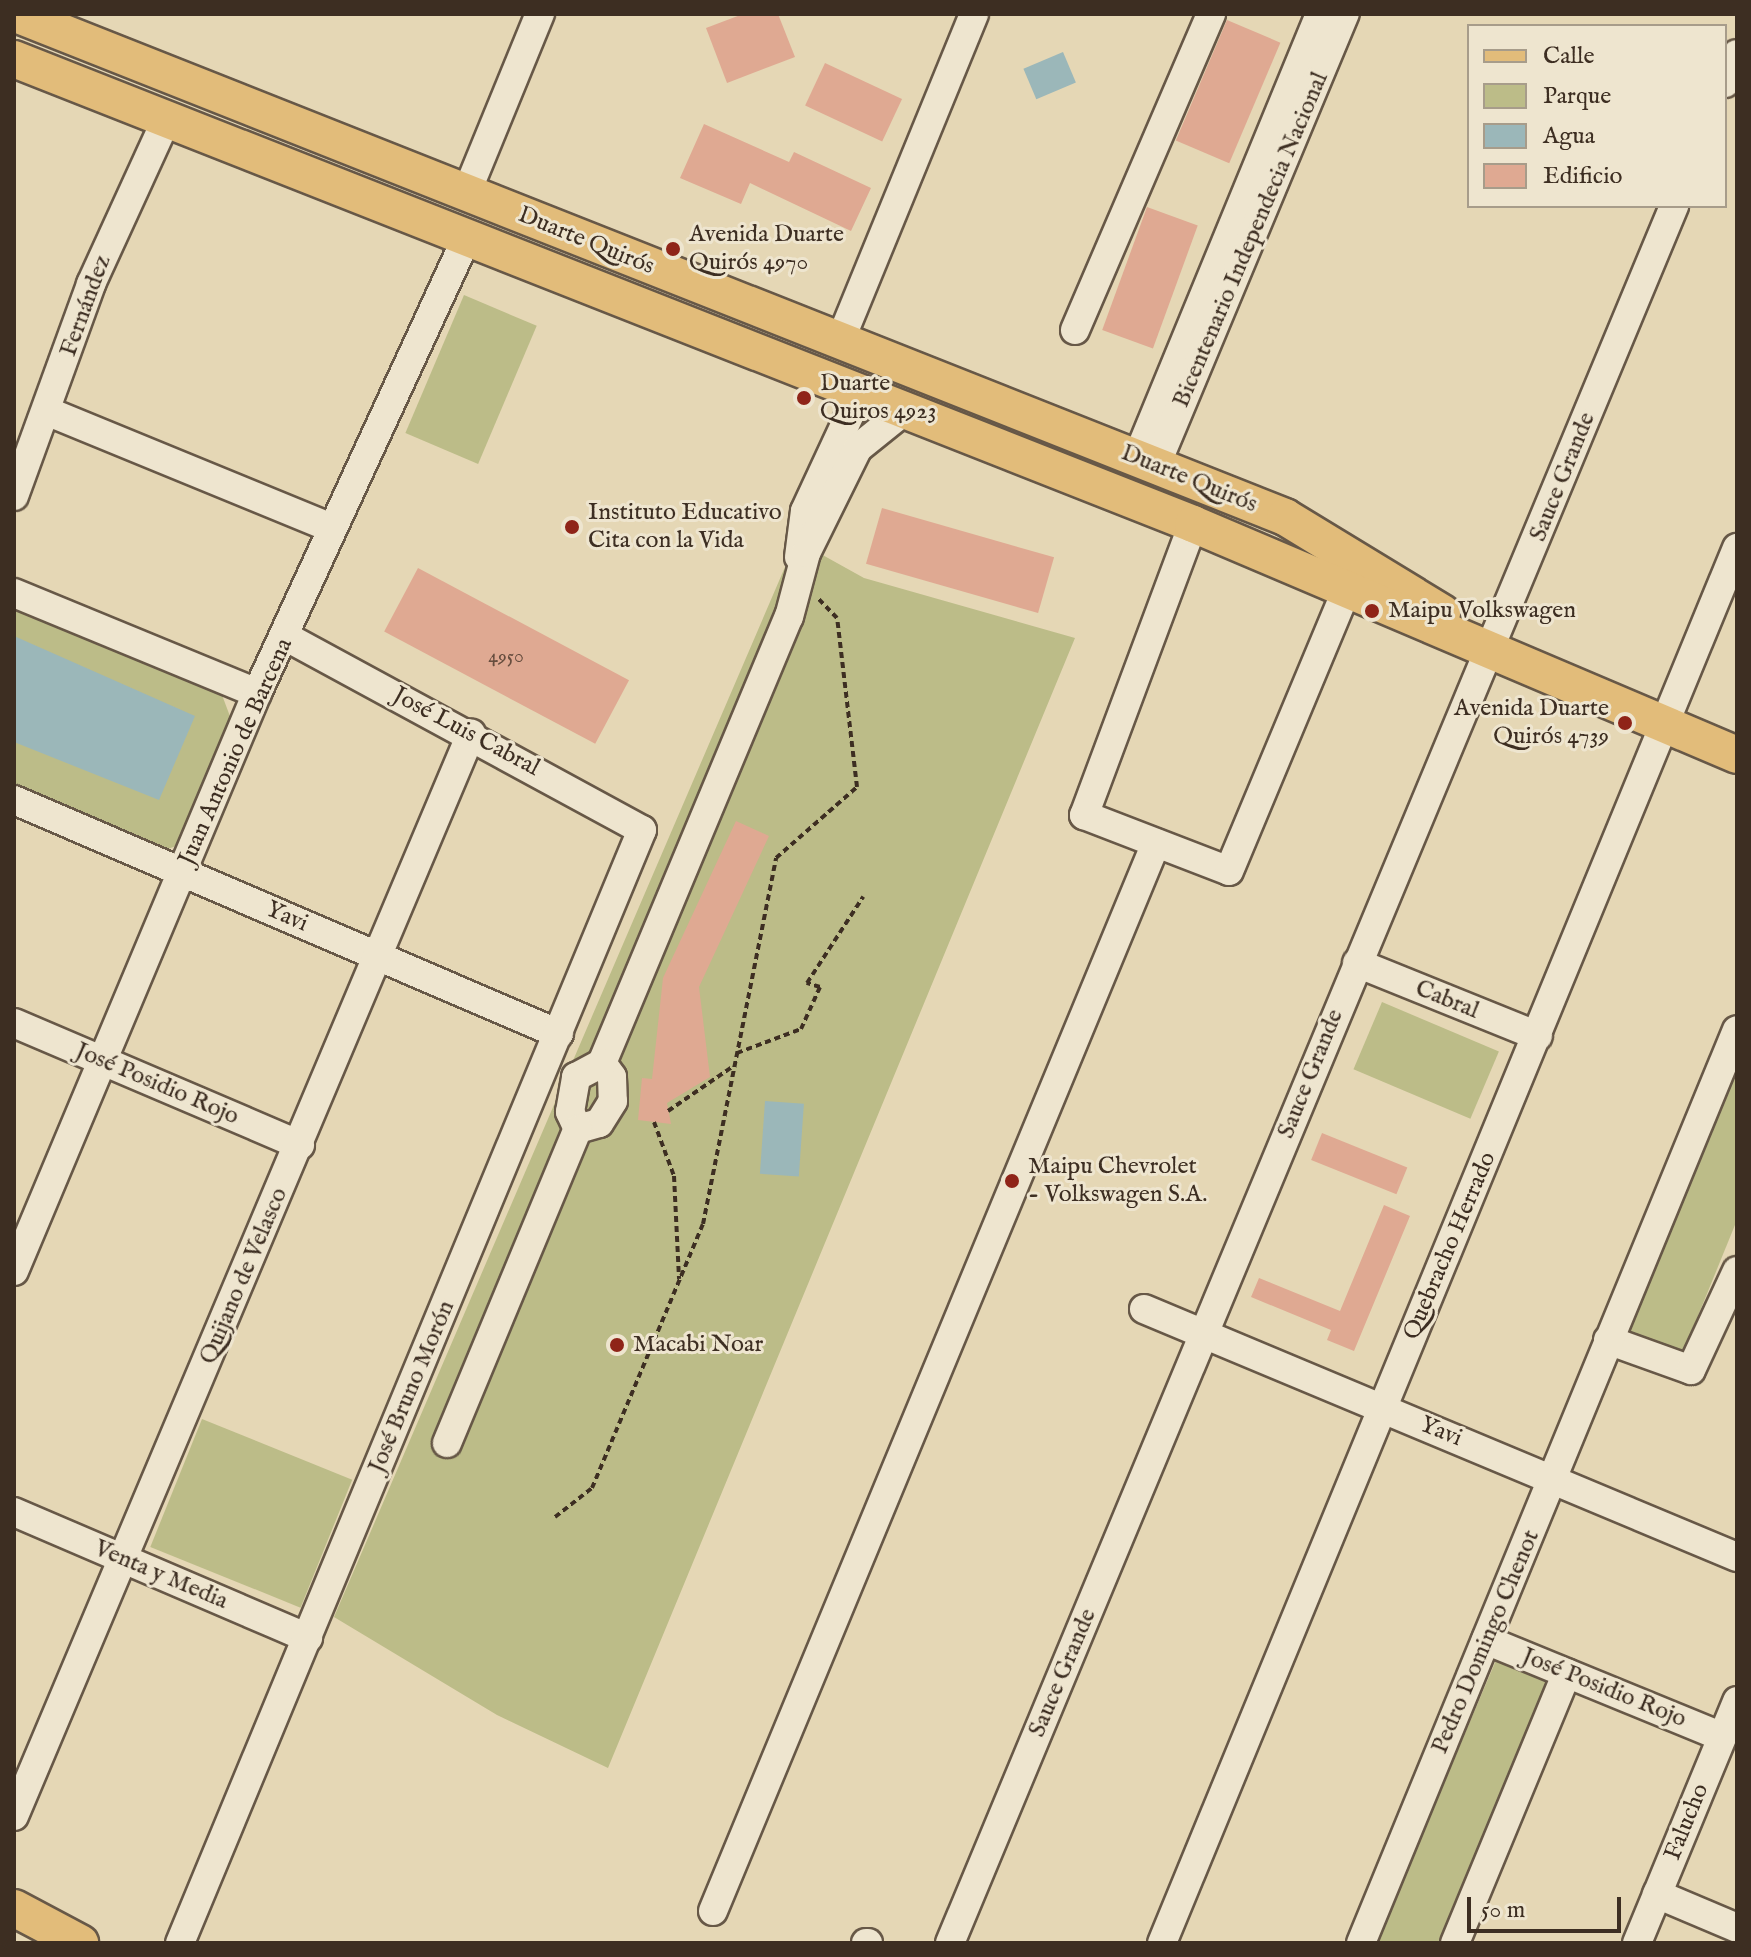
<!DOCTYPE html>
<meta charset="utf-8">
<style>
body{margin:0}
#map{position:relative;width:1751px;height:1957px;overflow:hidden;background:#e5d7b5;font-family:"IM FELL English",serif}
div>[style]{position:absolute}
.green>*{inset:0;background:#bcbc88;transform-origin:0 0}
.water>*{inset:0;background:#9bb7b9;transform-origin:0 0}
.building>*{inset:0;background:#dfa992;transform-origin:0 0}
.path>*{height:4px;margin-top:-2px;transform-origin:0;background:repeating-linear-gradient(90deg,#3d2e22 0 6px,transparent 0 10px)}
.roads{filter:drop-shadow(2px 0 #675847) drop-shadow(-2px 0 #675847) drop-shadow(0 2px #675847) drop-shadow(0 -2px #675847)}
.minor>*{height:28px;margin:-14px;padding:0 14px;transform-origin:14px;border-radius:14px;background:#eee5cf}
.major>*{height:36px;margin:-18px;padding:0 18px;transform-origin:18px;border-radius:18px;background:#e2bc7a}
.dots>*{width:22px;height:22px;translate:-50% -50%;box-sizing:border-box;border:4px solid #eee5cf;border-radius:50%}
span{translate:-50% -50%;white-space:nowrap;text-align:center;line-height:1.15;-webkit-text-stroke:6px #eee5cf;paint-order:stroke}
.number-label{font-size:20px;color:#664d3e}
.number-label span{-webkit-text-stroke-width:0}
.poi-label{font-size:24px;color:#3d2e22}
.left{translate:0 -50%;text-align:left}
.right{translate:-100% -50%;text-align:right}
.street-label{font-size:24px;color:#3d2e22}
.frame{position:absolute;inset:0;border:16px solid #3d2e22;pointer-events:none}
.legend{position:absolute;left:1467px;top:24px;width:260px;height:184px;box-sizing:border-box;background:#eee5cf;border:2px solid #a79c8a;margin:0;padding:10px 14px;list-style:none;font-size:24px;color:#3d2e22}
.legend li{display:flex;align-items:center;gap:16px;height:40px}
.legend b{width:40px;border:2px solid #a79c8a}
.scale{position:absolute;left:1467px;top:1897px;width:154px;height:36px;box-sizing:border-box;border:4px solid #3d2e22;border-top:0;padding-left:10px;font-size:24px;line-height:28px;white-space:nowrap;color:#3d2e22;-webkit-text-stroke:6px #eee5cf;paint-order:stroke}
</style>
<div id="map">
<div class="green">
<div style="left:464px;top:295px;width:79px;height:150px;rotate:23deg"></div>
<div style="clip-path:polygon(819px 553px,864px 578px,1075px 638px,608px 1768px,497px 1715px,334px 1617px,785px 567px)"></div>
<div style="clip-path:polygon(14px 604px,222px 695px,231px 719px,179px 845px,162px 851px,14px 788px)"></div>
<div style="left:1382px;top:1002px;width:127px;height:73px;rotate:23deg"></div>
<div style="clip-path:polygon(1737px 1051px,1737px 1220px,1682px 1355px,1624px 1331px)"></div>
<div style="left:202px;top:1419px;width:162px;height:138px;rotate:22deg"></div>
<div style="left:1497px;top:1658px;width:57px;height:308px;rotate:23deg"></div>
</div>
<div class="water">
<div style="left:1063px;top:52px;width:33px;height:43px;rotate:67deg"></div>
<div style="clip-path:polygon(14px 636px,195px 716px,159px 800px,14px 742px)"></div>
<div style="left:765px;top:1101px;width:39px;height:73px;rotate:4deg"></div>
</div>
<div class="building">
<div style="clip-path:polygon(743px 14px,778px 14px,795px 57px,727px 83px,706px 28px)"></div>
<div style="left:1227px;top:20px;width:58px;height:131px;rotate:23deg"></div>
<div style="left:825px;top:63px;width:85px;height:47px;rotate:25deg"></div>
<div style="clip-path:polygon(704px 124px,789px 162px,794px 152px,871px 188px,851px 231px,750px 183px,741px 204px,680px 178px)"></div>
<div style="left:1147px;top:207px;width:54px;height:131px;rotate:20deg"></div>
<div style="left:882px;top:508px;width:179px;height:58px;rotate:16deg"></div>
<div style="left:418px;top:568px;width:239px;height:72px;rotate:28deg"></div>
<div style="clip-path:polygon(736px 821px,769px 836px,699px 987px,710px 1077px,667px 1103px,671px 1124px,638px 1120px,642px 1078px,652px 1079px,663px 978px)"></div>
<div style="left:1322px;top:1133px;width:92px;height:29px;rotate:22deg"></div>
<div style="clip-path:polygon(1384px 1205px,1410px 1216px,1354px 1351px,1327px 1340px,1331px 1330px,1251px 1297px,1259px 1278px,1340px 1311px)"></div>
</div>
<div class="path">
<div style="left:737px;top:1053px;width:68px;rotate:-20.6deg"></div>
<div style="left:801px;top:1029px;width:46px;rotate:-65.7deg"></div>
<div style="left:820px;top:987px;width:14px;rotate:-163deg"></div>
<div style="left:807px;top:983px;width:103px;rotate:-56.9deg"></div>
<div style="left:668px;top:1111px;width:81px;rotate:-34.5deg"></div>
<div style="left:654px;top:1122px;width:58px;rotate:69.7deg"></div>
<div style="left:674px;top:1176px;width:103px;rotate:87.2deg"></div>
<div style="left:555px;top:1517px;width:47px;rotate:-38.1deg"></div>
<div style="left:592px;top:1488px;width:286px;rotate:-67.2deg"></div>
<div style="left:703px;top:1224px;width:373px;rotate:-78.7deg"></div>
<div style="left:776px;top:858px;width:108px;rotate:-41.2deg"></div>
<div style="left:857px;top:787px;width:170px;rotate:-96.7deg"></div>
<div style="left:837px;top:618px;width:29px;rotate:-134deg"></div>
</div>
<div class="roads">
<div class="minor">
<div style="left:1725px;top:83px;width:31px;rotate:-68deg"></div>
<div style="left:466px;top:194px;width:195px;rotate:-67.7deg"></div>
<div style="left:1075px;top:330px;width:344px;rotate:-66.7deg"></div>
<div style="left:840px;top:341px;width:353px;rotate:-67.7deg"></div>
<div style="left:49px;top:412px;width:306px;rotate:22.3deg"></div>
<div style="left:1137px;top:458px;width:480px;rotate:-67.6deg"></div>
<div style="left:1156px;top:465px;width:489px;rotate:-67.3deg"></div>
<div style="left:14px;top:496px;width:226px;rotate:-70deg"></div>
<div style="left:91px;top:284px;width:183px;rotate:-65.4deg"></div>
<div style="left:1193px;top:524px;width:311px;rotate:110.5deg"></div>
<div style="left:1084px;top:815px;width:155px;rotate:21.1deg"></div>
<div style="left:1229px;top:871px;width:303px;rotate:-67.3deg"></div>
<div style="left:799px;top:557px;width:46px;rotate:-82.6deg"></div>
<div style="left:805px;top:511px;width:109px;rotate:-65.1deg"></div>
<div style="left:851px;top:412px;width:23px;rotate:-95deg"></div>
<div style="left:14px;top:593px;width:263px;rotate:22.4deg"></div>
<div style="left:14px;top:800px;width:593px;rotate:23.24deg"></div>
<div style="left:1357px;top:963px;width:195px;rotate:22deg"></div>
<div style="left:14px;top:1023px;width:311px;rotate:23.1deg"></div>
<div style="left:602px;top:1063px;width:484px;rotate:-67.3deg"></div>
<div style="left:789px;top:617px;width:66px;rotate:-75.1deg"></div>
<div style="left:806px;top:553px;width:117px;rotate:-63.7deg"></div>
<div style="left:858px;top:448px;width:59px;rotate:-38.8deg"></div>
<div style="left:602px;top:1063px;width:17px;rotate:54deg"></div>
<div style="left:612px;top:1077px;width:24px;rotate:88deg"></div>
<div style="left:613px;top:1101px;width:26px;rotate:122deg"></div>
<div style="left:599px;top:1123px;width:22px;rotate:164deg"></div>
<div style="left:578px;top:1129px;width:19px;rotate:-115deg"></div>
<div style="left:570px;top:1112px;width:36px;rotate:-80deg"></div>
<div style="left:576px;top:1077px;width:30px;rotate:-28deg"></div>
<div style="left:14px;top:1271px;width:627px;rotate:-67.2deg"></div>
<div style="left:257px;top:693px;width:502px;rotate:-65.27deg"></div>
<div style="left:1144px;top:1309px;width:643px;rotate:22.7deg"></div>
<div style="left:1608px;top:1340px;width:88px;rotate:19.9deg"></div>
<div style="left:1691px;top:1370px;width:109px;rotate:-65.1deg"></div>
<div style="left:447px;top:1443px;width:340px;rotate:-67.4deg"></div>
<div style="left:14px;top:1512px;width:320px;rotate:23.2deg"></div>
<div style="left:1486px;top:1640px;width:255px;rotate:22.3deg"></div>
<div style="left:14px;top:1816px;width:1175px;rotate:-67.1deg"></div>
<div style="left:1657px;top:1894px;width:87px;rotate:23deg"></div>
<div style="left:713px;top:1911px;width:1156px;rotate:-67.47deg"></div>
<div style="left:180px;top:1943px;width:1205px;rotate:-67.46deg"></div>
<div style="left:642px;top:830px;width:404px;rotate:-151.5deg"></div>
<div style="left:866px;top:1943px;width:2px"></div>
<div style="left:950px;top:1943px;width:1882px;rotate:-67.37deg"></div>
<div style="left:1162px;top:1943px;width:1509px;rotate:-67.6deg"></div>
<div style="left:1361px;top:1943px;width:987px;rotate:-67.62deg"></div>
<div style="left:1455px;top:1943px;width:292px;rotate:-67.5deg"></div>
<div style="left:1637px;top:1943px;width:262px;rotate:-67.5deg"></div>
</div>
<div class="major">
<div style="left:16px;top:14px;width:1365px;rotate:21.62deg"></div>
<div style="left:1285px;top:517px;width:184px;rotate:31.4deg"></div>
<div style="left:14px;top:59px;width:1267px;rotate:21.52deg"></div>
<div style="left:1193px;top:524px;width:591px;rotate:23.01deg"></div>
<div style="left:14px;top:1908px;width:75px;rotate:27.9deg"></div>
</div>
</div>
<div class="dots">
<div style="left:673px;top:249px;background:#8f2418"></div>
<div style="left:804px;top:398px;background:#8f2418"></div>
<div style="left:572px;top:527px;background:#8f2418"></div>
<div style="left:1372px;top:611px;background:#8f2418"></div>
<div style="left:1625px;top:723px;background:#8f2418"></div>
<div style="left:1012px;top:1181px;background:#8f2418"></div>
<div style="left:617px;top:1345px;background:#8f2418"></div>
</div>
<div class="number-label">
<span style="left:506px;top:656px">4950</span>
</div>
<div class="poi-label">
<span class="left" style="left:689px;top:249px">Avenida Duarte<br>Quirós 4970</span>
<span class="left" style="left:820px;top:398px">Duarte<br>Quiros 4923</span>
<span class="left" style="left:588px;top:527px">Instituto Educativo<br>Cita con la Vida</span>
<span class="left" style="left:1388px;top:611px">Maipu Volkswagen</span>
<span class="right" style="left:1609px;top:723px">Avenida Duarte<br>Quirós 4739</span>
<span class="left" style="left:1028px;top:1181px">Maipu Chevrolet<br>- Volkswagen S.A.</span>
<span class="left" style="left:633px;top:1345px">Macabi Noar</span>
</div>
<div class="street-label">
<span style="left:1251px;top:240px;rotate:-67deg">Bicentenario Independecia Nacional</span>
<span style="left:586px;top:241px;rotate:22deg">Duarte Quirós</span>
<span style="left:86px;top:306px;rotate:-70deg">Fernández</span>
<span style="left:1563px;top:477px;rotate:-68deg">Sauce Grande</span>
<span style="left:1189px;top:479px;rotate:22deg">Duarte Quirós</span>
<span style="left:466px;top:732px;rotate:28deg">José Luis Cabral</span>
<span style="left:236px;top:752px;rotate:-66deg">Juan Antonio de Barcena</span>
<span style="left:287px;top:917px;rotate:23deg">Yavi</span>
<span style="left:1447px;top:1000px;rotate:22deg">Cabral</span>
<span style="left:1311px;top:1074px;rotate:-68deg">Sauce Grande</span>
<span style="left:157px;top:1084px;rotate:23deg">José Posidio Rojo</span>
<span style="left:1450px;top:1246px;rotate:-67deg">Quebracho Herrado</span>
<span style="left:244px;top:1276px;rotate:-67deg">Quijano de Velasco</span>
<span style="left:412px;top:1387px;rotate:-67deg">José Bruno Morón</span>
<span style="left:1441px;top:1432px;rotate:22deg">Yavi</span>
<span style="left:161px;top:1575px;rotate:23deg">Venta y Media</span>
<span style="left:1486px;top:1642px;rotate:-67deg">Pedro Domingo Chenot</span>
<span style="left:1063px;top:1673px;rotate:-67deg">Sauce Grande</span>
<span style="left:1604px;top:1688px;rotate:22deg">José Posidio Rojo</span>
<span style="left:1687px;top:1822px;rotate:-68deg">Falucho</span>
</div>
<div class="frame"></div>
<ul class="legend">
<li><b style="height:10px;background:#e2bc7a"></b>Calle</li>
<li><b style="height:22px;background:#bcbc88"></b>Parque</li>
<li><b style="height:22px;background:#9bb7b9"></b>Agua</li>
<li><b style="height:22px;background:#dfa992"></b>Edificio</li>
</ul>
<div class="scale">50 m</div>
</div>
